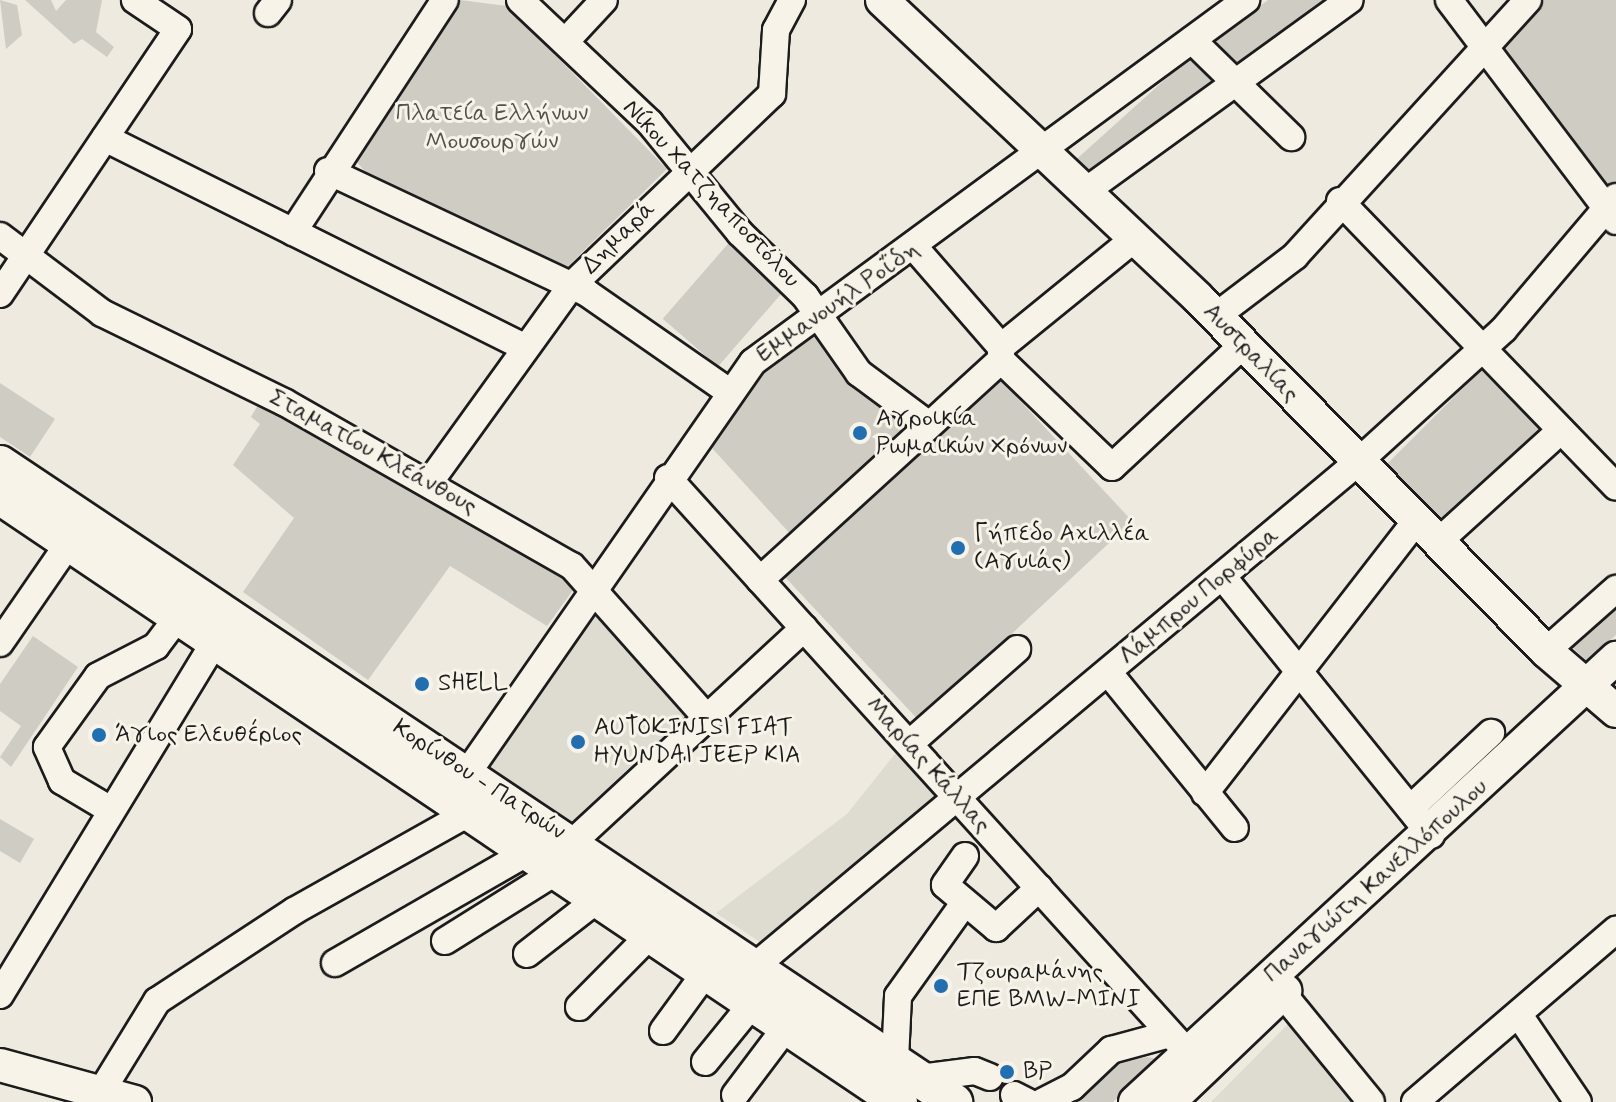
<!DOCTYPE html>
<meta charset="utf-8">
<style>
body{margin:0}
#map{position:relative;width:1616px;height:1102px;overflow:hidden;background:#eeeae0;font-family:Mynerve,sans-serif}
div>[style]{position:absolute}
.built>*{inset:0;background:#dedbd1}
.green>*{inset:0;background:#cfccc3;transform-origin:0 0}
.roads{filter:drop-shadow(2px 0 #1c1c1c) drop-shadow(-2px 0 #1c1c1c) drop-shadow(0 2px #1c1c1c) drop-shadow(0 -2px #1c1c1c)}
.minor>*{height:26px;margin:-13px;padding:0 13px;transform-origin:13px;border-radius:13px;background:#f7f3e8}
.major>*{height:32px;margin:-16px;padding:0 16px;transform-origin:16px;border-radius:16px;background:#f7f3e8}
.highway>*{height:36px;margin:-18px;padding:0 18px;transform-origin:18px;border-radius:18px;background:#f7f3e8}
.dots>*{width:22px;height:22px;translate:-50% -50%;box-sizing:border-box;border:4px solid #f7f3e8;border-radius:50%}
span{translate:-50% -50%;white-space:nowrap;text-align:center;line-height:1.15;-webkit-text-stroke:6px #f7f3e8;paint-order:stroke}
.park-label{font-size:24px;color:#52514e}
.street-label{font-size:24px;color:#1c1c1c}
.poi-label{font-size:24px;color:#1c1c1c}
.left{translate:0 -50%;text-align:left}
</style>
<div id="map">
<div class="built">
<div style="clip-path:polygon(596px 612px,687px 714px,571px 822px,487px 766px)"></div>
<div style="clip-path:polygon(898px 750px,937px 798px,760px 942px,716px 913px,847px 814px)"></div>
<div style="clip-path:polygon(1293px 1019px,1359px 1102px,1211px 1102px)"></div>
</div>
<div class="green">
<div style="clip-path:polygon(0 0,17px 5px,22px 35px,6px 49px)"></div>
<div style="clip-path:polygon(25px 0,51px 0,56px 11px,66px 0,102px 0,96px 32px,114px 47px,107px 57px,82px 39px,74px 44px)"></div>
<div style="clip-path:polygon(460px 0,507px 6px,667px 169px,561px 273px,370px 178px,353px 157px)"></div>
<div style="clip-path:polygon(1268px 0,1336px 0,1235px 72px,1215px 39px)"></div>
<div style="clip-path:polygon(1544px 0,1616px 0,1616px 183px,1607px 189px,1503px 58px,1500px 44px)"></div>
<div style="left:1191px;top:56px;width:39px;height:165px;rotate:48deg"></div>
<div style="left:733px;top:238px;width:73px;height:107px;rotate:41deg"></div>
<div style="clip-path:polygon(815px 335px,909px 434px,794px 538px,711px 447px,760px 376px)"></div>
<div style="left:1481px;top:370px;width:83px;height:134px;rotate:45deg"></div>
<div style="left:996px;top:375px;width:200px;height:292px;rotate:47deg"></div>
<div style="clip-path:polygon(0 383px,55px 419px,30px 457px,0 437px)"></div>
<div style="clip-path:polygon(259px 403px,419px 493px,576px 586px,547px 626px,450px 566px,368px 680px,243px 592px,294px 518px,233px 465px,260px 424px,251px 417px)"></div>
<div style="clip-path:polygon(1616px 607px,1616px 635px,1587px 661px,1572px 647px)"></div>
<div style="clip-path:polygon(33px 636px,78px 667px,11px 767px,0 757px,21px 726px,0 711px,0 684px)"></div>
<div style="clip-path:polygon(0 819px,34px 839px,20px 863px,0 851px)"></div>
<div style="clip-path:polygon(1147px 1057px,1159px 1059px,1113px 1102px,1060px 1102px,1108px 1064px)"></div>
</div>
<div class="roads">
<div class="minor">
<div style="left:520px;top:0;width:179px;rotate:43.4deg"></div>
<div style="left:650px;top:123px;width:142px;rotate:50.7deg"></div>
<div style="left:740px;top:233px;width:91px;rotate:44.1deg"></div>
<div style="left:805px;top:296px;width:94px;rotate:55deg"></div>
<div style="left:859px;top:373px;width:87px;rotate:36.6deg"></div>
<div style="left:1449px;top:0;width:277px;rotate:52.9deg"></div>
<div style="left:268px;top:13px;width:16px;rotate:-52deg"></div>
<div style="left:1192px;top:40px;width:139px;rotate:44.4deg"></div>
<div style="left:565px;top:42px;width:57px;rotate:-47.1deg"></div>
<div style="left:105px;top:138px;width:469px;rotate:26.5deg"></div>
<div style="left:328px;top:171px;width:286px;rotate:25.2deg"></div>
<div style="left:587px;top:293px;width:172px;rotate:34.8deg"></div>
<div style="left:1083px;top:193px;width:329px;rotate:-35.9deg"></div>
<div style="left:1340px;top:201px;width:397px;rotate:46deg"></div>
<div style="left:293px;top:232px;width:277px;rotate:-56.8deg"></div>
<div style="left:0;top:236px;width:128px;rotate:37deg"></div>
<div style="left:102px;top:313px;width:203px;rotate:26.1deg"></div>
<div style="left:284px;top:402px;width:331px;rotate:29.7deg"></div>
<div style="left:572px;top:566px;width:203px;rotate:48.4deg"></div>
<div style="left:915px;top:248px;width:131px;rotate:49deg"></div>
<div style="left:1001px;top:347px;width:13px;rotate:90deg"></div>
<div style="left:1001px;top:360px;width:154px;rotate:43.9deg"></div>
<div style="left:1112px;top:467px;width:179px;rotate:-43deg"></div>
<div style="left:0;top:294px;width:319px;rotate:-56.1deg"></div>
<div style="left:178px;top:29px;width:52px;rotate:-146deg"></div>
<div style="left:1216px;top:316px;width:99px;rotate:-37.2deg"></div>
<div style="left:1295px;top:256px;width:346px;rotate:-47.7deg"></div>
<div style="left:1001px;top:347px;width:171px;rotate:-39.1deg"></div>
<div style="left:668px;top:478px;width:774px;rotate:47.88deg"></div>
<div style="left:429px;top:483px;width:243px;rotate:-54.2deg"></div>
<div style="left:571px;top:286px;width:278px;rotate:-43.7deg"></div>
<div style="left:772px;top:94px;width:64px;rotate:-86.4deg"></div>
<div style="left:776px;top:30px;width:34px;rotate:-62deg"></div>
<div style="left:1438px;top:542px;width:166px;rotate:-42.3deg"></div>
<div style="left:1222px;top:576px;width:333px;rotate:51.1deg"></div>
<div style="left:760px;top:580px;width:326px;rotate:-42.4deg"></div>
<div style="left:0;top:643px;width:121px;rotate:-55.4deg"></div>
<div style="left:1546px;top:651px;width:94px;rotate:-41.5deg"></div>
<div style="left:1108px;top:672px;width:201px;rotate:50.9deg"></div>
<div style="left:909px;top:744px;width:144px;rotate:-41.3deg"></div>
<div style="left:468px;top:772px;width:499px;rotate:-55.2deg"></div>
<div style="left:753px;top:362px;width:612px;rotate:-36.29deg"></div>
<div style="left:1205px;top:793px;width:344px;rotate:-52.2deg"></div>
<div style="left:1411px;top:808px;width:110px;rotate:-43.2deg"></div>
<div style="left:109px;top:809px;width:55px;rotate:-149.2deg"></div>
<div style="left:62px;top:781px;width:37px;rotate:-114deg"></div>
<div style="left:47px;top:747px;width:87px;rotate:-54.3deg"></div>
<div style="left:98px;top:676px;width:65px;rotate:-27.3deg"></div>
<div style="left:156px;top:646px;width:36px;rotate:-53deg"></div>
<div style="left:573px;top:842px;width:315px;rotate:-42.8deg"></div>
<div style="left:965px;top:856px;width:35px;rotate:125deg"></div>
<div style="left:945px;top:885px;width:67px;rotate:40.1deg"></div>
<div style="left:996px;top:928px;width:59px;rotate:-42.9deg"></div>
<div style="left:445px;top:941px;width:132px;rotate:-32deg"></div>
<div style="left:527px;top:954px;width:90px;rotate:-37.8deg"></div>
<div style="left:335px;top:963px;width:223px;rotate:-29.9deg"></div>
<div style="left:754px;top:967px;width:787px;rotate:-39.9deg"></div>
<div style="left:1358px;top:462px;width:197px;rotate:-42.3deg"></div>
<div style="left:1504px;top:329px;width:173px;rotate:-49.7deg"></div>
<div style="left:1283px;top:994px;width:139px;rotate:50.8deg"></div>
<div style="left:0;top:995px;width:414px;rotate:-58.7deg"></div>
<div style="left:579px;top:1007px;width:101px;rotate:-45.4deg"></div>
<div style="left:1519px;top:1015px;width:105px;rotate:55.9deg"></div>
<div style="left:663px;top:1031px;width:73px;rotate:-53.9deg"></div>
<div style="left:895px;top:1060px;width:64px;rotate:-87.3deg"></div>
<div style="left:898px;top:996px;width:112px;rotate:-54.5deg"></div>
<div style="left:705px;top:1062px;width:76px;rotate:-50.9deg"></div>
<div style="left:920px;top:1078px;width:55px;rotate:-7.3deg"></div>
<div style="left:975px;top:1071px;width:16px;rotate:22deg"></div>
<div style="left:101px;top:1092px;width:107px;rotate:-58.4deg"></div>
<div style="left:157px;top:1001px;width:164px;rotate:-33.3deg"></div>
<div style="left:294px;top:911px;width:204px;rotate:-29.3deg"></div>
<div style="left:735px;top:1095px;width:86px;rotate:-53deg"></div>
<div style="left:1014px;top:1095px;width:16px;rotate:27deg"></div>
<div style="left:1042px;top:1102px;width:34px;rotate:-27deg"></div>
<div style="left:1072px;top:1087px;width:54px;rotate:-43.5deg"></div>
<div style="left:1111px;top:1050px;width:61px;rotate:-15.2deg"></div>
<div style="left:1415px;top:1102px;width:265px;rotate:-40.6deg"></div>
</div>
<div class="major">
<div style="left:882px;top:0;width:434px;rotate:43.3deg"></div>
<div style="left:1198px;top:298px;width:496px;rotate:45.4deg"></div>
<div style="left:1546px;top:651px;width:92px;rotate:40.6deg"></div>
<div style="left:0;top:1065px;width:140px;rotate:15.3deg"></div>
<div style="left:1135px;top:1102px;width:655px;rotate:-42.71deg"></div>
<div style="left:1169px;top:1102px;width:161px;rotate:-43.7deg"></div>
</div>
<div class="highway">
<div style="left:0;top:464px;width:1148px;rotate:33.77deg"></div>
<div style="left:0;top:496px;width:1084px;rotate:33.98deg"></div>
</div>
</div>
<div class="dots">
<div style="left:860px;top:433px;background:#1f6fb2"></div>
<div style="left:958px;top:548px;background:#1f6fb2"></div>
<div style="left:422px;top:684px;background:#1f6fb2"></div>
<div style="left:99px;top:735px;background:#1f6fb2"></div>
<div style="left:578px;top:742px;background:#1f6fb2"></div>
<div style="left:941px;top:986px;background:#1f6fb2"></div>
<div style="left:1007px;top:1072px;background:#1f6fb2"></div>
</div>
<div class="park-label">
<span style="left:492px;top:128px">Πλατεία Ελλήνων<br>Μουσουργών</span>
</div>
<div class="street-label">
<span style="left:711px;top:194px;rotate:47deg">Νίκου Χατζηαποστόλου</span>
<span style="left:619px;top:238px;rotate:-45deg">Δημαρά</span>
<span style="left:838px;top:302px;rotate:-35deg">Εμμανουήλ Ροΐδη</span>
<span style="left:1251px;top:353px;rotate:46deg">Αυστραλίας</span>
<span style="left:373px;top:452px;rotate:29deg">Σταματίου Κλεάνθους</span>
<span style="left:1199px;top:596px;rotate:-40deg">Λάμπρου Πορφύρα</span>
<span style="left:928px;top:765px;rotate:48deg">Μαρίας Κάλλας</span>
<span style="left:479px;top:780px;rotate:33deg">Κορίνθου - Πατρών</span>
<span style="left:1376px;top:881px;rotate:-42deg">Παναγιώτη Κανελλόπουλου</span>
</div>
<div class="poi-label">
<span class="left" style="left:876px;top:433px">Αγροικία<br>Ρωμαικών Χρόνων</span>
<span class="left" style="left:974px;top:548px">Γήπεδο Αχιλλέα<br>(Αγυιάς)</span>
<span class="left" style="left:438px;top:684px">SHELL</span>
<span class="left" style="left:594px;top:742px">AUTOKINISI FIAT<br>HYUNDAI JEEP KIA</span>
<span class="left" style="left:115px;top:735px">Άγιος Ελευθέριος</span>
<span class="left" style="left:957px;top:986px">Τζουραμάνης<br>ΕΠΕ BMW-MINI</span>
<span class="left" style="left:1023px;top:1072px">BP</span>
</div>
</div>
